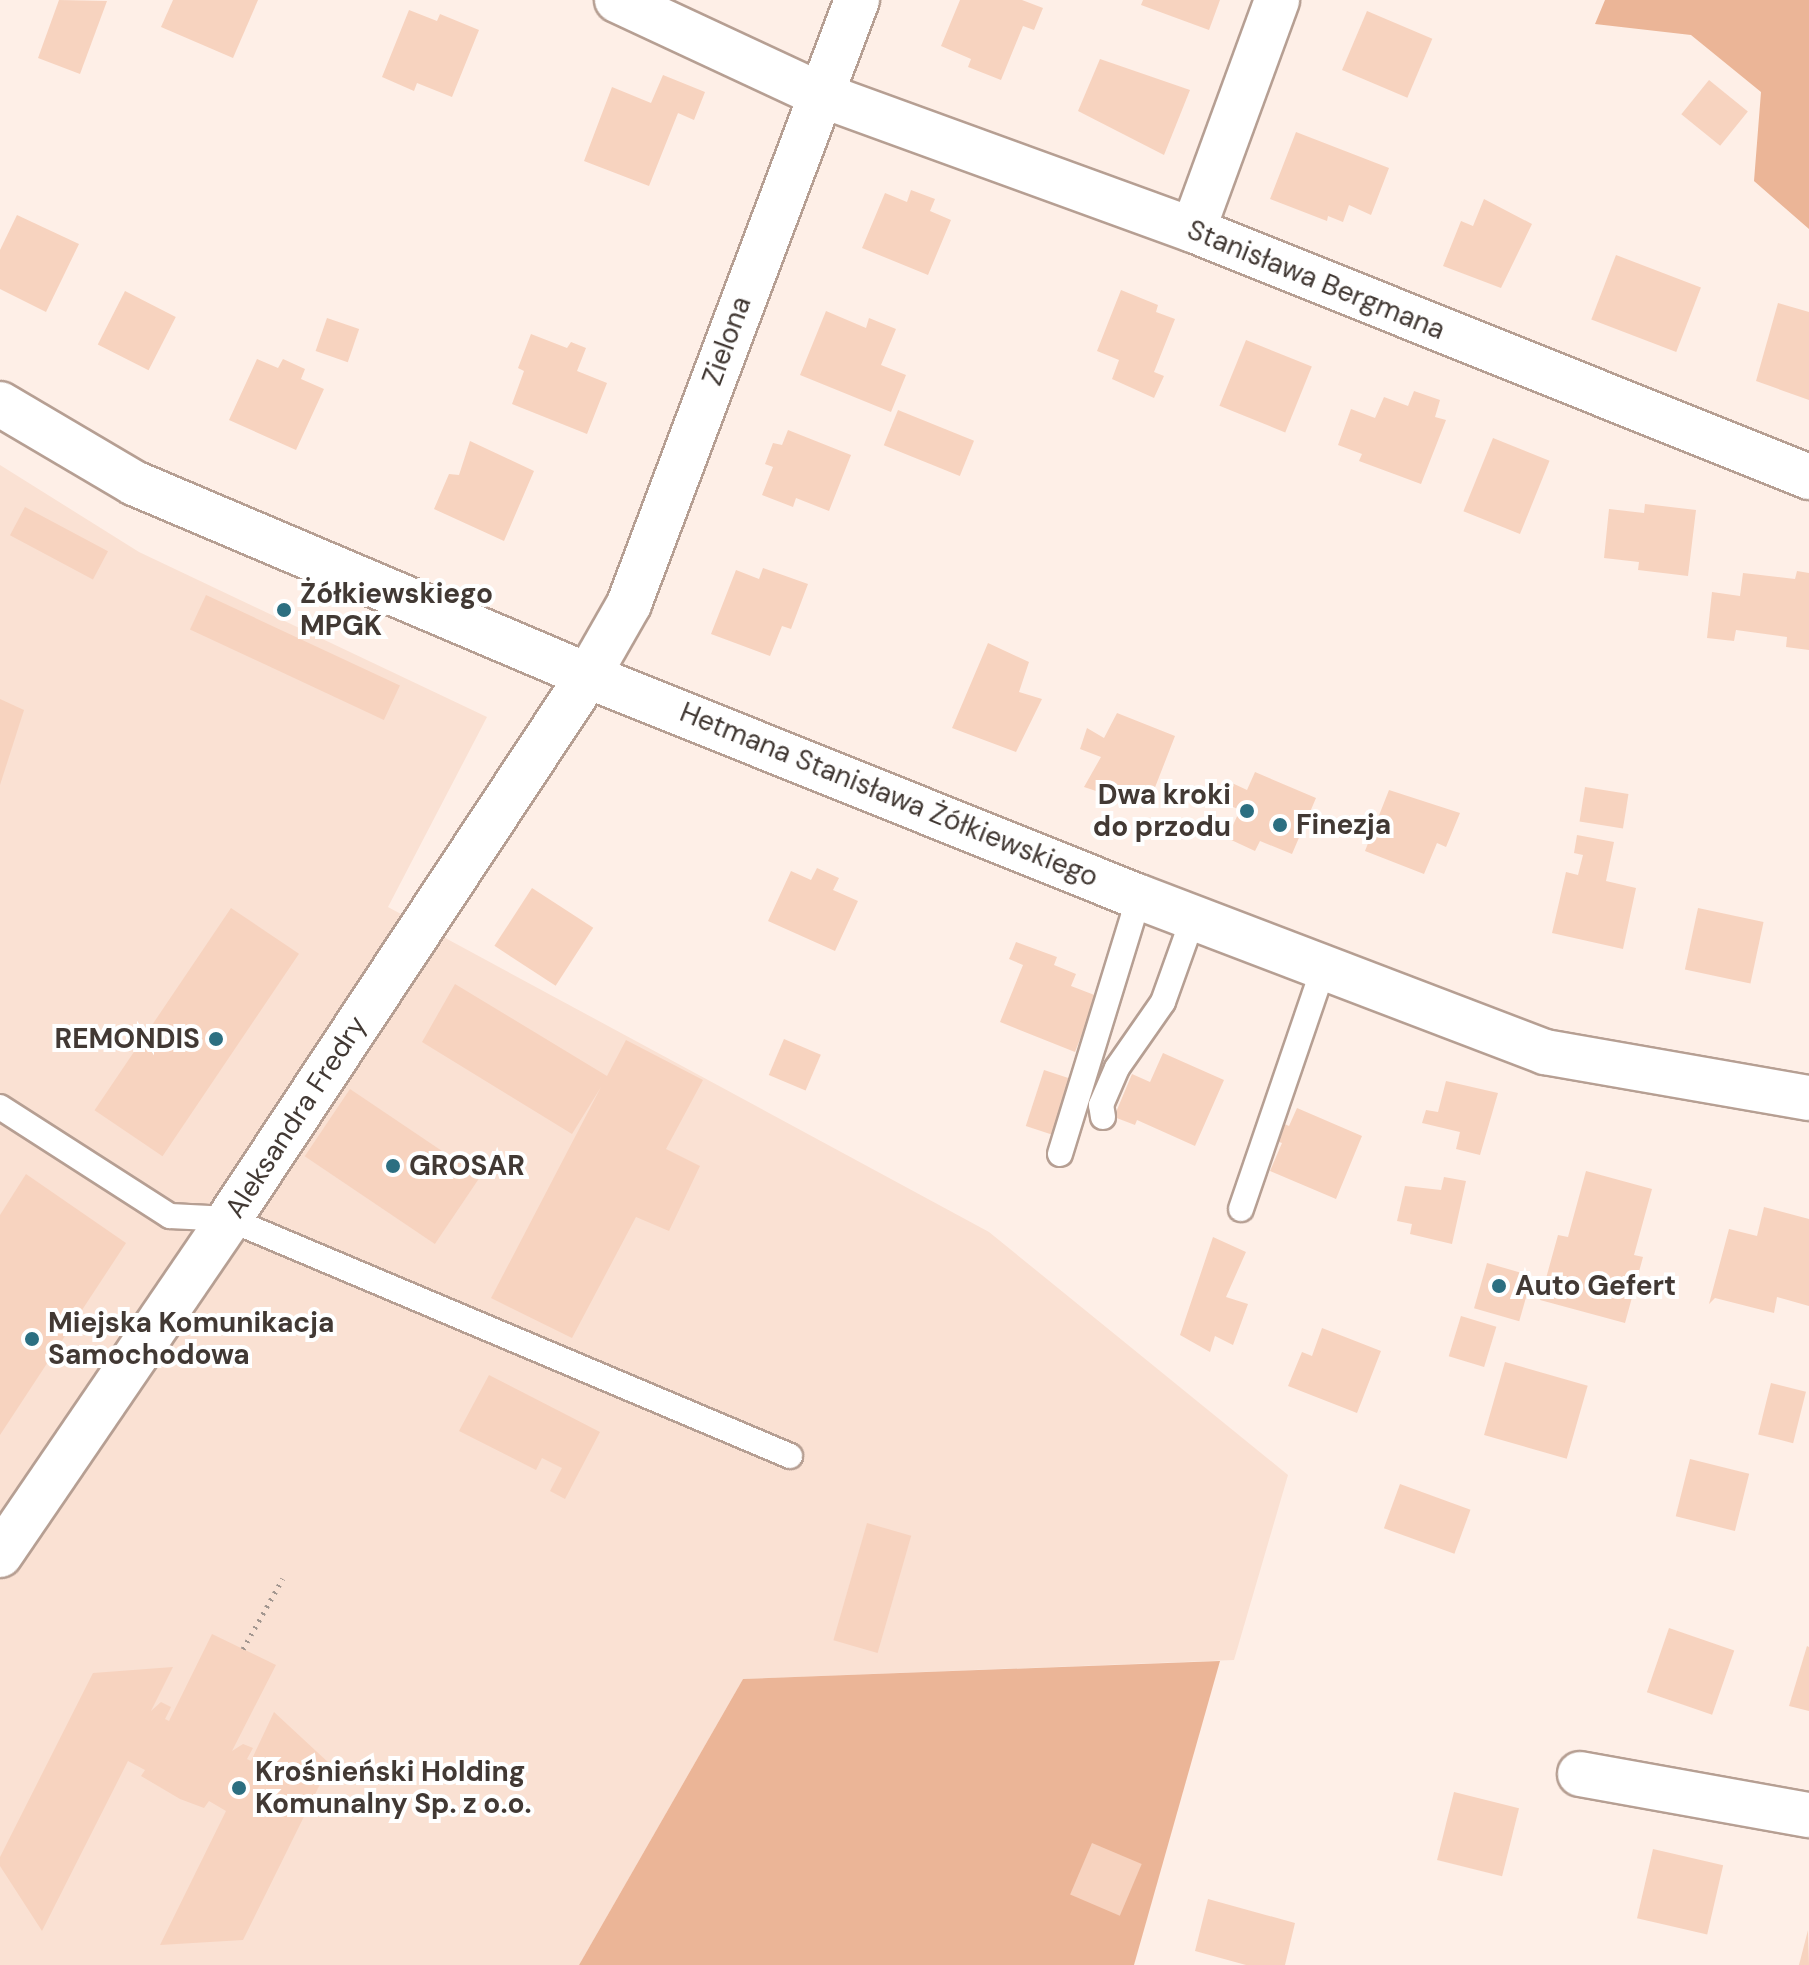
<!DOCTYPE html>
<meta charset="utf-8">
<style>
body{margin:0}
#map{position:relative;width:1809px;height:1965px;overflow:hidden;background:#feefe7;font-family:"DM Sans",sans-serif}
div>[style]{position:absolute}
.built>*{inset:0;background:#fae1d3}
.green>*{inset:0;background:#ebb597}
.building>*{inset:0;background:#f7d3bf;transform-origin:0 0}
.path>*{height:5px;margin-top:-2.5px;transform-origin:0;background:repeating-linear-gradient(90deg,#a2968f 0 2px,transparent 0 8px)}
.roads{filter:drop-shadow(2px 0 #b69f93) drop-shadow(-2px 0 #b69f93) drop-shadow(0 2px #b69f93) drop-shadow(0 -2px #b69f93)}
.service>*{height:24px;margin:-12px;padding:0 12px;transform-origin:12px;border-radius:12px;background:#fff}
.minor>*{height:44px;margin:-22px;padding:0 22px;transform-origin:22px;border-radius:22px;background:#fff}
.tertiary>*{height:44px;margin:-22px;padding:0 22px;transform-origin:22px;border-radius:22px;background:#fff}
.dots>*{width:22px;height:22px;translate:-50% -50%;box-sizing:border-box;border:4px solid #fff;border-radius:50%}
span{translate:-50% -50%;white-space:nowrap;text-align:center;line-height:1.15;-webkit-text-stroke:8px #fff;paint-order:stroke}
.street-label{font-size:28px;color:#423934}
.poi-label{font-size:28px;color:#423934;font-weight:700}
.left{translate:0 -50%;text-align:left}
.right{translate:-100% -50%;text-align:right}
</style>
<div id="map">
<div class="built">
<div style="clip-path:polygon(0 465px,139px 552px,487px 717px,388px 907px,989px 1232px,1288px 1475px,1234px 1660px,743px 1679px,579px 1965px,0 1965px)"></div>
</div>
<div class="green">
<div style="clip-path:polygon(1605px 0,1809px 0,1809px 229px,1754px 181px,1761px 92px,1691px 35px,1595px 24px)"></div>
<div style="clip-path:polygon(1220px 1661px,1134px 1965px,579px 1965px,743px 1679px)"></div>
</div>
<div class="building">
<div style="clip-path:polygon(59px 0,107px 1px,80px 74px,38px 58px)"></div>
<div style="clip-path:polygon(173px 0,258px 0,233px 58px,161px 27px)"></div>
<div style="clip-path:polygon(960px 0,1022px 0,1043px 8px,1034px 30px,1023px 26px,1001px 80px,968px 67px,971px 59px,941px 46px)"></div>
<div style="clip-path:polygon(1143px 0,1220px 0,1209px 30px,1141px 5px)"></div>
<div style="clip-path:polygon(409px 10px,437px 21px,440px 14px,479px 30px,452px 97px,417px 83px,414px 91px,382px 77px)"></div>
<div style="left:1367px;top:11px;width:71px;height:64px;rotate:23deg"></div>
<div style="clip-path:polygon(1100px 59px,1190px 90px,1164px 155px,1078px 111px)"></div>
<div style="clip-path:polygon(663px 75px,705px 92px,694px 120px,678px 113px,649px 186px,584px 161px,612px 87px,651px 103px)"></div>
<div style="left:1709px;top:80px;width:50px;height:44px;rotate:39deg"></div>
<div style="clip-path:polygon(1296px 132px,1389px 168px,1371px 215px,1349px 205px,1343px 222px,1328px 216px,1327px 221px,1270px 199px)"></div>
<div style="clip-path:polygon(911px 190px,935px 199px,930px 211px,951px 220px,928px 275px,862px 248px,885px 193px,907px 202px)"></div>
<div style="clip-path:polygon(1484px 199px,1532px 224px,1501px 288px,1443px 266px,1461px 221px,1473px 226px)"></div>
<div style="clip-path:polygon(17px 215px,79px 244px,46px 312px,0 289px,0 250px)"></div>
<div style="left:1616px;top:255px;width:91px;height:69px;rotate:21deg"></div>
<div style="clip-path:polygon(1121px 290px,1158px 305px,1156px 312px,1175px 319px,1154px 372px,1164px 376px,1154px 398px,1112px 379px,1119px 360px,1097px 351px)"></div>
<div style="left:125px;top:291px;width:57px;height:60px;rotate:27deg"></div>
<div style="clip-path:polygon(1778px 303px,1809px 312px,1809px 400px,1756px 381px)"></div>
<div style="clip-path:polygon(826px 311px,866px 328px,869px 318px,896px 329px,881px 365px,906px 375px,891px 412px,800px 375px)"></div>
<div style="left:327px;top:318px;width:34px;height:35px;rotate:19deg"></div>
<div style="clip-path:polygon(531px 334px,567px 348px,571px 342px,586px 348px,577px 371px,607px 383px,587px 434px,512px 404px,524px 371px,518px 368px)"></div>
<div style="left:1246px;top:340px;width:71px;height:71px;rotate:22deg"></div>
<div style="clip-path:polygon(257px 359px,278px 368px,283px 359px,305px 369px,301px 379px,324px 389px,296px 450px,229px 420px)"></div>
<div style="clip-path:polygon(1414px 391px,1440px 400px,1435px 417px,1446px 420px,1421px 484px,1359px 461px,1362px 454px,1338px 445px,1351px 409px,1375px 418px,1384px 397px,1408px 406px)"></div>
<div style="left:898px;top:410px;width:82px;height:38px;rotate:22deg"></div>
<div style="clip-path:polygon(788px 430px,851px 455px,829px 511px,796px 498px,793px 507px,762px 495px,773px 467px,765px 464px,773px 443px,782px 445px)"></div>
<div style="left:1493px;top:438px;width:61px;height:79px;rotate:22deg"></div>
<div style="clip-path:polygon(470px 441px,534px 471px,504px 541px,434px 509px,449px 474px,459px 475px)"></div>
<div style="clip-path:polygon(1645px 504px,1696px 510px,1688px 576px,1638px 570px,1639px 562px,1604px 558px,1609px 509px,1644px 513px)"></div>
<div style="left:25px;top:507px;width:94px;height:32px;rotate:28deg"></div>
<div style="clip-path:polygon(763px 568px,808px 584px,791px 629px,782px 626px,770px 656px,711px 634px,736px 570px,759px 579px)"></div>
<div style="clip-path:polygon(1797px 571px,1809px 573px,1809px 650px,1786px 647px,1787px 637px,1736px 630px,1734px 641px,1707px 638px,1712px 592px,1740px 596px,1743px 573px,1795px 579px)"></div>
<div style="left:206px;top:595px;width:214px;height:38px;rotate:25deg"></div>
<div style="clip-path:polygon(988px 643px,1029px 662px,1019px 692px,1042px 699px,1016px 752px,952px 728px)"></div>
<div style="clip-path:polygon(0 699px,24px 710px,0 785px)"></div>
<div style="clip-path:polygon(1117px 713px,1175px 736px,1147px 808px,1084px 787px,1101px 757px,1080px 749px,1087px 728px,1104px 738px)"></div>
<div style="clip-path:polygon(1255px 772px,1316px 798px,1292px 854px,1260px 841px,1255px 851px,1227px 838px,1240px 810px,1224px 803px,1232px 783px,1247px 790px)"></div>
<div style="left:1585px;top:787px;width:44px;height:35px;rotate:9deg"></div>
<div style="clip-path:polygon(1389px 790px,1460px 813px,1446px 847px,1437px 843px,1424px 874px,1365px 851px)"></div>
<div style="clip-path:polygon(1577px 835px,1614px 842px,1606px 881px,1636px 888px,1623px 949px,1552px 933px,1566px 872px,1578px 875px,1583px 855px,1574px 853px)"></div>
<div style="clip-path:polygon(817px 868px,839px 878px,833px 890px,858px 901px,835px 951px,768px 921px,791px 871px,811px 880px)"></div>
<div style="left:532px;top:888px;width:73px;height:69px;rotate:33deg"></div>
<div style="left:231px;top:908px;width:82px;height:244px;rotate:34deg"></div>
<div style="left:1698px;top:908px;width:67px;height:63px;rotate:12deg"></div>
<div style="clip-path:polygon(1016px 942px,1057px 957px,1054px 965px,1076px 974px,1071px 986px,1097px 996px,1075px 1052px,1000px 1022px,1023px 965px,1009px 959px)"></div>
<div style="clip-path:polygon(455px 984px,607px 1076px,626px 1040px,703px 1080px,666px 1149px,700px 1166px,669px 1231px,636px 1217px,572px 1338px,491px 1298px,601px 1087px,572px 1134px,422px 1042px)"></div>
<div style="left:784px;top:1039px;width:40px;height:39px;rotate:23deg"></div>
<div style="clip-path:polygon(1163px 1053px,1224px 1080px,1195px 1146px,1137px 1120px,1135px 1125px,1114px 1117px,1132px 1074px,1150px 1082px)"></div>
<div style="left:1044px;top:1070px;width:28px;height:59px;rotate:18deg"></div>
<div style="clip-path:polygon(1446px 1081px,1498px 1093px,1480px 1155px,1456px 1149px,1460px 1132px,1422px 1123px,1426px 1110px,1438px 1112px)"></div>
<div style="left:350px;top:1089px;width:157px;height:81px;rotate:34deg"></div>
<div style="clip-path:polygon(1297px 1108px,1362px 1136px,1336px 1199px,1270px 1171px,1282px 1143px,1273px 1140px,1280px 1122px,1289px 1126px)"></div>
<div style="clip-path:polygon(1586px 1171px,1652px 1189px,1634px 1255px,1643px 1257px,1625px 1323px,1540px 1300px,1558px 1235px,1568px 1237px)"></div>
<div style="clip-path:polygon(26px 1174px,126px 1243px,0 1435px,0 1215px)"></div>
<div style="clip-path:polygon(1444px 1177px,1466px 1181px,1452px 1244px,1410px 1234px,1412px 1224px,1397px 1221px,1405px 1186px,1441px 1190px)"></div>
<div style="clip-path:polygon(1764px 1207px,1809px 1219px,1809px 1306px,1777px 1297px,1774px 1313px,1715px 1298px,1709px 1304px,1729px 1229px,1757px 1236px)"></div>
<div style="clip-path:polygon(1213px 1237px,1246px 1252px,1226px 1297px,1248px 1304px,1233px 1345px,1215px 1336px,1210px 1352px,1180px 1335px)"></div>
<div style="left:1487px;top:1263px;width:47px;height:47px;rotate:16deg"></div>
<div style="left:1461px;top:1316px;width:37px;height:42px;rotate:17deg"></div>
<div style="clip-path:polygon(1322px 1328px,1381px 1351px,1357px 1413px,1288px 1386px,1302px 1352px,1312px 1356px)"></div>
<div style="left:1505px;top:1362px;width:86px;height:76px;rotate:16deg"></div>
<div style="clip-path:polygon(489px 1375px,600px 1432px,565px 1499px,550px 1491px,562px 1468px,542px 1458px,536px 1470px,459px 1431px)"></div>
<div style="left:1771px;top:1383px;width:36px;height:53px;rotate:14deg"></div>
<div style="left:1690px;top:1459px;width:61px;height:59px;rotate:14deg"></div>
<div style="left:1400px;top:1484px;width:75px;height:47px;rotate:20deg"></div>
<div style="left:867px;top:1523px;width:46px;height:122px;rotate:16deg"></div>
<div style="left:1669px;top:1628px;width:69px;height:68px;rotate:19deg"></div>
<div style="clip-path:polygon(212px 1634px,276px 1665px,232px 1751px,243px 1744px,253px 1748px,247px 1759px,251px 1761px,274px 1712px,330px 1764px,243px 1940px,160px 1945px,226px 1811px,209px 1801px,204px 1808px,180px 1799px,141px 1776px,145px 1770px,128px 1761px,42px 1931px,0 1866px,0 1857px,93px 1673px,173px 1667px,151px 1711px,161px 1702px,171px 1707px,165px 1719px,169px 1721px)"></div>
<div style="clip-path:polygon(1807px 1646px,1809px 1647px,1809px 1711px,1789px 1706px)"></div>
<div style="left:1454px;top:1792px;width:67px;height:70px;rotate:14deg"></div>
<div style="left:1092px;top:1843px;width:54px;height:56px;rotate:23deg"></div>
<div style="left:1653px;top:1849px;width:72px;height:71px;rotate:13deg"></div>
<div style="clip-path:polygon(1208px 1899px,1295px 1923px,1285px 1965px,1246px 1965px,1195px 1951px)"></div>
<div style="clip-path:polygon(1808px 1930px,1809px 1965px,1799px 1965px)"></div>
</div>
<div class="path">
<div style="left:243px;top:1649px;width:81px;rotate:-60.6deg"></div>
</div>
<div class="roads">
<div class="service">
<div style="left:0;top:1107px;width:202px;rotate:32.7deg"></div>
<div style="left:170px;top:1216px;width:59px;rotate:2.9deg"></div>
<div style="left:229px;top:1219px;width:609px;rotate:22.9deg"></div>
<div style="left:1103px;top:1117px;width:12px;rotate:-99deg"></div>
<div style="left:1101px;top:1105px;width:40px;rotate:-66.6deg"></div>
<div style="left:1117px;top:1068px;width:80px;rotate:-55.1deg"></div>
<div style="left:1163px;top:1002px;width:89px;rotate:-70.3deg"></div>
<div style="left:1060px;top:1154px;width:269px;rotate:-72.9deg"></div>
<div style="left:1241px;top:1209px;width:256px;rotate:-71.1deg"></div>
</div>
<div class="minor">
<div style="left:617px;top:0;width:223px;rotate:25deg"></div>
<div style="left:819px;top:94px;width:398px;rotate:20deg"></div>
<div style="left:1193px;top:230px;width:664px;rotate:21.85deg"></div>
<div style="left:1193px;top:230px;width:245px;rotate:-69.9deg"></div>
<div style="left:0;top:1555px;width:407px;rotate:-55.7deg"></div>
<div style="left:229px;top:1219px;width:651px;rotate:-56.53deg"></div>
<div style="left:588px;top:676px;width:83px;rotate:-60.3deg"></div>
<div style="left:629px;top:604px;width:646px;rotate:-69.32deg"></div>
<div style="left:1580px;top:1774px;width:233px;rotate:10.2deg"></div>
</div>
<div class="tertiary">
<div style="left:0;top:404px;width:156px;rotate:30.5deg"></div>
<div style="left:134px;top:483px;width:493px;rotate:23deg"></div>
<div style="left:588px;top:676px;width:594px;rotate:21.86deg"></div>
<div style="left:1139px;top:897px;width:435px;rotate:20.9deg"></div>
<div style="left:1545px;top:1052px;width:268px;rotate:9.9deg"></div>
</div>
</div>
<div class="dots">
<div style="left:284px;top:610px;background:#2c6f81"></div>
<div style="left:1247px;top:811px;background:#2c6f81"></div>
<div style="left:1280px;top:825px;background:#2c6f81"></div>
<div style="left:216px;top:1039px;background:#2c6f81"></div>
<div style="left:393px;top:1166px;background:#2c6f81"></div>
<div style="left:1499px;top:1286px;background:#2c6f81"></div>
<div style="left:32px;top:1339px;background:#2c6f81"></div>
<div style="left:239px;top:1788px;background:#2c6f81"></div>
</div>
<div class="street-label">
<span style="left:1316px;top:280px;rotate:22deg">Stanisława Bergmana</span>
<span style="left:727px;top:341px;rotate:-70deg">Zielona</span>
<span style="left:889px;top:795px;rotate:22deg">Hetmana Stanisława Żółkiewskiego</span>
<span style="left:296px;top:1117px;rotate:-57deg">Aleksandra Fredry</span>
</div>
<div class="poi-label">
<span class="left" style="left:300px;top:610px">Żółkiewskiego<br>MPGK</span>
<span class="right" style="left:1231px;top:811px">Dwa kroki<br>do przodu</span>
<span class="left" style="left:1296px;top:825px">Finezja</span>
<span class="right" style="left:200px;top:1039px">REMONDIS</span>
<span class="left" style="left:409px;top:1166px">GROSAR</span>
<span class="left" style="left:1515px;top:1286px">Auto Gefert</span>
<span class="left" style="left:48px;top:1339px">Miejska Komunikacja<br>Samochodowa</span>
<span class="left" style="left:255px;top:1788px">Krośnieński Holding<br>Komunalny Sp. z o.o.</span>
</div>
</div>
